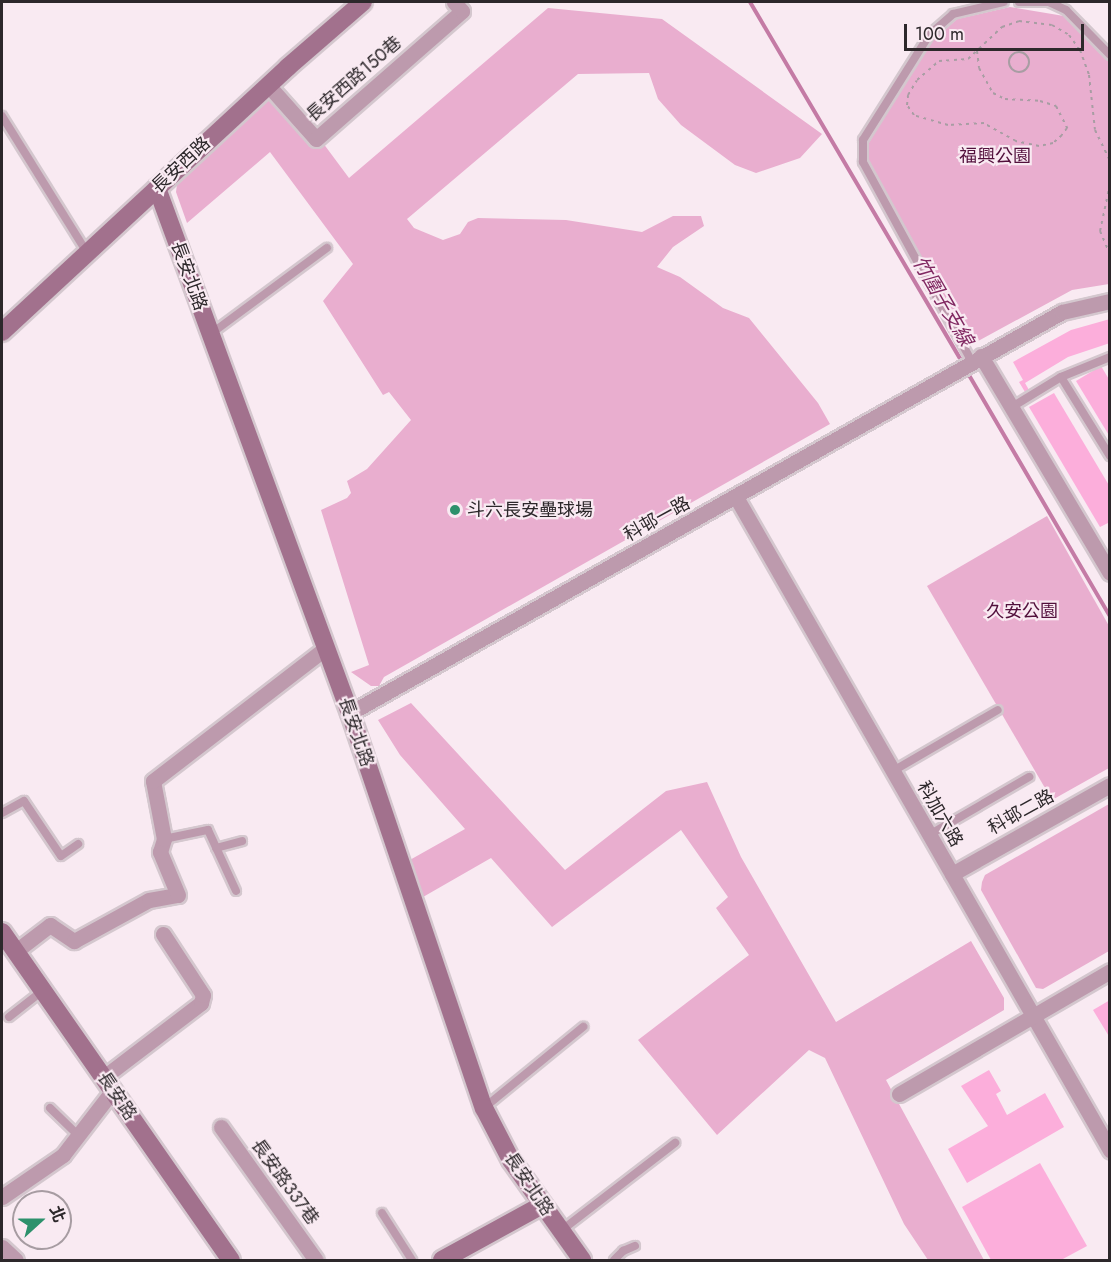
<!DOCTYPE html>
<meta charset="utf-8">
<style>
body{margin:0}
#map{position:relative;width:1111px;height:1262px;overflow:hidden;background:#f9eaf2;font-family:Jost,"Noto Sans TC",sans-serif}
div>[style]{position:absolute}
.green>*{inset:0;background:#e9aecf}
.stream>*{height:4px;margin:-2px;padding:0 2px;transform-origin:2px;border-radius:2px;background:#c47ba5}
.building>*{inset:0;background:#fcaedb}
.path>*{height:2px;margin-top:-1px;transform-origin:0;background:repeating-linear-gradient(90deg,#a89da3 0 3px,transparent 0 7.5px)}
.path>.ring{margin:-1px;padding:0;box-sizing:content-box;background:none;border:2px solid #a89da3;border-radius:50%}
.roads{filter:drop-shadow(2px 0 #d4c7ce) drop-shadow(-2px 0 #d4c7ce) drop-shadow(0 2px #d4c7ce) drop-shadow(0 -2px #d4c7ce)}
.lane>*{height:8px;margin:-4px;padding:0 4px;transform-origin:4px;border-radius:4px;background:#bd9aad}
.street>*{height:15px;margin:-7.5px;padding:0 7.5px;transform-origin:7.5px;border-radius:7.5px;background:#bd9aad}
.secondary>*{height:18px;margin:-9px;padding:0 9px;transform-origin:9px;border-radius:9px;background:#a2718d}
.dots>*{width:16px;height:16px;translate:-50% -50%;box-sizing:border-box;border:3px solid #f9eaf2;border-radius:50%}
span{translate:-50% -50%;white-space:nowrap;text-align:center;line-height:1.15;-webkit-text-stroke:4.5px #f9eaf2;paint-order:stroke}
.street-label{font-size:18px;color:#2d282b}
.park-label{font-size:18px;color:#52103c}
.poi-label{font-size:18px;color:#2d282b}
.left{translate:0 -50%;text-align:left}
.water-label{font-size:20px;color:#812962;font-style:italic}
.frame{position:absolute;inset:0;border:3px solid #2d282b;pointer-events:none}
.north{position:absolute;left:12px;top:1190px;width:60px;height:60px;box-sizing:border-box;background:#f9eaf2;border:2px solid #a79ca2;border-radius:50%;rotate:69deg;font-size:16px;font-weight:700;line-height:24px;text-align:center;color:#2d282b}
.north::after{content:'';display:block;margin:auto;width:21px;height:27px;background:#2d916c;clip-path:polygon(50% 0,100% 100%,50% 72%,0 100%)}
.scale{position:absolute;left:904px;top:24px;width:180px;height:27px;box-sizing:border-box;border:3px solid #2d282b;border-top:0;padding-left:8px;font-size:18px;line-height:21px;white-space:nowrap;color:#2d282b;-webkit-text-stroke:4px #f9eaf2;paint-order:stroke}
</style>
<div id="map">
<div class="green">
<div style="clip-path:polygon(1010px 7px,1064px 16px,1109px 61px,1109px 284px,1072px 290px,969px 346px,868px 161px,869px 142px,929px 44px,957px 19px)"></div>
<div style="clip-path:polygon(548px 8px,662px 19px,822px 134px,800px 158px,756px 173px,735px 165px,681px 125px,658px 99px,649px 73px,578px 74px,407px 219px,414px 228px,443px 240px,460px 234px,468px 222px,478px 218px,566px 220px,642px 232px,673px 216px,701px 216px,704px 226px,673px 247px,657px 267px,680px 277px,723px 308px,749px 318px,818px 403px,830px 424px,384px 677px,379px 686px,371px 686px,351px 672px,369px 665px,321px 510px,347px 498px,351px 493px,347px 481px,367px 469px,411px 420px,389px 392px,383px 395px,323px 301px,353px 264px,270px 152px,187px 223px,176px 192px,178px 177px,270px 96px,313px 143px,323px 143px,349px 178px)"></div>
<div style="clip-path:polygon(1047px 516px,1109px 626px,1109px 768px,1052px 800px,927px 586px)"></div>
<div style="clip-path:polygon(411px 703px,565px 870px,666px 791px,707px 782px,741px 857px,836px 1022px,971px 941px,1004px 998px,1004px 1010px,886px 1080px,984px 1260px,928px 1260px,904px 1224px,825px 1058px,809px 1050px,717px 1135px,638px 1040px,749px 955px,716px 908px,728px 897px,681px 830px,552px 927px,491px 858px,423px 897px,408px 861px,465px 829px,400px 755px,378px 720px)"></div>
<div style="clip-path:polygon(1109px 804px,1109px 951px,1043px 989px,1036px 988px,981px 890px,982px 882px,985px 875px)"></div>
</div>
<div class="stream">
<div style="left:750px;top:2px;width:420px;rotate:59.5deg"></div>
<div style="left:966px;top:370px;width:285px;rotate:59.7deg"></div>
</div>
<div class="building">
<div style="clip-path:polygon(1110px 319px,1110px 343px,1068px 357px,1025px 383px,1029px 390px,1025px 392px,1019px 382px,1023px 380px,1013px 362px,1071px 330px)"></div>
<div style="clip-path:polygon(1101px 366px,1110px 381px,1110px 437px,1076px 381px)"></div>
<div style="clip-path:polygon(1054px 393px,1110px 487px,1110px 522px,1100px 527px,1029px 407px)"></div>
<div style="clip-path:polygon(1110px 1000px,1110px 1038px,1093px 1010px)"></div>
<div style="clip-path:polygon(989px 1070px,1001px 1091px,996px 1094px,1007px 1115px,1045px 1093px,1064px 1127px,967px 1183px,948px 1149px,988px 1126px,961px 1086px)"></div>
<div style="clip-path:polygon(1040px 1163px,1087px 1246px,1061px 1260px,991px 1260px,962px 1207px)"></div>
</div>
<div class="path">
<div style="left:977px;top:51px;width:17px;rotate:83deg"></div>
<div style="left:979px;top:68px;width:29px;rotate:61deg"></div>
<div style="left:993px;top:93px;width:13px;rotate:27deg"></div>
<div style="left:1005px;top:99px;width:35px;rotate:3deg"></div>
<div style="left:1040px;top:101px;width:17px;rotate:17deg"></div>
<div style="left:1056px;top:106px;width:25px;rotate:63deg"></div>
<div style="left:1067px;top:128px;width:9px;rotate:126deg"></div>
<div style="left:1062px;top:135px;width:12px;rotate:138deg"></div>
<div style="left:1053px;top:143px;width:14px;rotate:168deg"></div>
<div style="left:1039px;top:146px;width:24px;rotate:-168deg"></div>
<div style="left:1016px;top:141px;width:37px;rotate:-151deg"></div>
<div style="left:984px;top:123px;width:36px;rotate:177deg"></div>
<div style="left:948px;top:125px;width:35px;rotate:-164deg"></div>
<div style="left:914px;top:115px;width:12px;rotate:-125deg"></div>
<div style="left:907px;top:105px;width:10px;rotate:-84deg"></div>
<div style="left:908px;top:95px;width:17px;rotate:-59deg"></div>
<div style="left:917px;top:80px;width:29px;rotate:-41deg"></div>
<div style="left:939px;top:61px;width:29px;rotate:-4deg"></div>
<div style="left:968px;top:59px;width:47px;rotate:-43.3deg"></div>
<div style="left:1002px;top:27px;width:18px;rotate:-19deg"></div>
<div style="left:1019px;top:21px;width:33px;rotate:7deg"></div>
<div style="left:1052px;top:25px;width:20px;rotate:30deg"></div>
<div style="left:1069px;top:35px;width:19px;rotate:54deg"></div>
<div style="left:1080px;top:50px;width:27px;rotate:70deg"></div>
<div style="left:1089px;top:75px;width:55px;rotate:83.8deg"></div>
<div style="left:1095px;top:130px;width:34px;rotate:64deg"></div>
<div class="ring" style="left:1009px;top:52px;width:18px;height:18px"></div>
<div style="left:1110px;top:184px;width:48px;rotate:102deg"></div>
<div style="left:1100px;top:231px;width:26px;rotate:67deg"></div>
</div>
<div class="roads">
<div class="lane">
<div style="left:1019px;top:2px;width:30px"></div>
<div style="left:1049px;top:2px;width:19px;rotate:25deg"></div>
<div style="left:1066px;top:10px;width:63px;rotate:45.6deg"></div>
<div style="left:2px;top:116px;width:159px;rotate:58.1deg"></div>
<div style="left:212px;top:333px;width:143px;rotate:-36.5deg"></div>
<div style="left:972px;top:362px;width:228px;rotate:-118.6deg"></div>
<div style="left:863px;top:162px;width:22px;rotate:-90deg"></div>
<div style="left:863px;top:140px;width:124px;rotate:-57.8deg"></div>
<div style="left:929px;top:35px;width:32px;rotate:-41deg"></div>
<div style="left:953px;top:14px;width:52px;rotate:-13.2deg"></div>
<div style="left:1061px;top:377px;width:93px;rotate:58.2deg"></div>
<div style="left:1012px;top:407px;width:57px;rotate:-31.5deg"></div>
<div style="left:1061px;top:377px;width:53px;rotate:-22.2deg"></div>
<div style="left:893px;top:771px;width:121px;rotate:-30.2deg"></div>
<div style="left:2px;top:813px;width:25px;rotate:-29deg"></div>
<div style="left:24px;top:801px;width:66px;rotate:56.1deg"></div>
<div style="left:61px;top:856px;width:21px;rotate:-35deg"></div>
<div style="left:929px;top:835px;width:116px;rotate:-30.1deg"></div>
<div style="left:164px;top:839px;width:45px;rotate:-11.6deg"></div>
<div style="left:208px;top:830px;width:67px;rotate:65.3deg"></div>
<div style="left:216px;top:848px;width:27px;rotate:-15deg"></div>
<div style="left:9px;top:1017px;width:42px;rotate:-38.2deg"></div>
<div style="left:485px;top:1107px;width:127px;rotate:-39.2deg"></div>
<div style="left:50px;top:1108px;width:40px;rotate:44deg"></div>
<div style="left:382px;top:1213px;width:56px;rotate:57.4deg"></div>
<div style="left:562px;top:1230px;width:143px;rotate:-37.6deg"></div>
<div style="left:614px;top:1260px;width:13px;rotate:-45deg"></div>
<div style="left:623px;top:1251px;width:13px;rotate:-23deg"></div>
</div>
<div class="street">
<div style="left:268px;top:85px;width:72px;rotate:48.4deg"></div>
<div style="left:316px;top:139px;width:194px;rotate:-41.2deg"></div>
<div style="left:462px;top:11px;width:12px;rotate:-132deg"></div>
<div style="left:981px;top:356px;width:252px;rotate:59.3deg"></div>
<div style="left:736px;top:497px;width:753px;rotate:60.2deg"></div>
<div style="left:350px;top:713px;width:817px;rotate:-29.39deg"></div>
<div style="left:1062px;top:312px;width:49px;rotate:-12.9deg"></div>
<div style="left:952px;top:874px;width:181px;rotate:-29.4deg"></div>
<div style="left:16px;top:951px;width:43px;rotate:-37.4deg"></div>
<div style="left:50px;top:925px;width:29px;rotate:34deg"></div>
<div style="left:74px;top:941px;width:85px;rotate:-28.7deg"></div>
<div style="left:149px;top:900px;width:29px;rotate:-10deg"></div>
<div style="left:178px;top:895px;width:47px;rotate:-112.7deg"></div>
<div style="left:160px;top:852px;width:14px;rotate:-73deg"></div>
<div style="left:164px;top:839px;width:59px;rotate:-100.7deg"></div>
<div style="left:153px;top:781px;width:218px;rotate:-37.6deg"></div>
<div style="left:104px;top:1077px;width:122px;rotate:-37.3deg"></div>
<div style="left:201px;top:1003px;width:8px;rotate:-76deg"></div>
<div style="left:203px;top:995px;width:73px;rotate:-123.3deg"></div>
<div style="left:899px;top:1094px;width:244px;rotate:-30.2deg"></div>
<div style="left:221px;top:1127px;width:163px;rotate:54.5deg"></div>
<div style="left:2px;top:1197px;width:74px;rotate:-34.5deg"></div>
<div style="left:63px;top:1155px;width:82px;rotate:-52.4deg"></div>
<div style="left:2px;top:1247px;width:19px;rotate:43deg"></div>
</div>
<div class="secondary">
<div style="left:157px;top:188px;width:559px;rotate:69.82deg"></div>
<div style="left:350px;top:713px;width:417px;rotate:71.3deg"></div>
<div style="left:484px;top:1108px;width:59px;rotate:62.6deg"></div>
<div style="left:511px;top:1160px;width:123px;rotate:54.6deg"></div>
<div style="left:2px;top:332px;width:390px;rotate:-42.8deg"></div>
<div style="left:288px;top:67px;width:99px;rotate:-40.9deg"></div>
<div style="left:2px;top:932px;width:400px;rotate:55.1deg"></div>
<div style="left:442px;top:1260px;width:114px;rotate:-28.8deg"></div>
</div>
</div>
<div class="dots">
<div style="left:455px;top:510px;background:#2d916c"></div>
</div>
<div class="street-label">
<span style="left:354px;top:79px;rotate:-41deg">長安西路150巷</span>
<span style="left:181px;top:165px;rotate:-43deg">長安西路</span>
<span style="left:189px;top:276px;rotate:70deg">長安北路</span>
<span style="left:657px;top:519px;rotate:-29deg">科邨一路</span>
<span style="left:356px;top:732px;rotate:71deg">長安北路</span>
<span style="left:1021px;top:812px;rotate:-29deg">科邨二路</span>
<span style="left:940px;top:814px;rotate:60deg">科加六路</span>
<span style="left:117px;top:1096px;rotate:56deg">長安路</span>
<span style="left:285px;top:1182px;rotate:54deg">長安路337巷</span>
<span style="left:529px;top:1184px;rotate:56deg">長安北路</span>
</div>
<div class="park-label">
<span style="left:995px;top:156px">福興公園</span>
<span style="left:1022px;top:611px">久安公園</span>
</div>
<div class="poi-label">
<span class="left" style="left:467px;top:510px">斗六長安壘球場</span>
</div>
<div class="water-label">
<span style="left:943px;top:301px;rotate:60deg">竹圍子支線</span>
</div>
<div class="frame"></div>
<div class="north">北</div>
<div class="scale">100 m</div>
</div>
